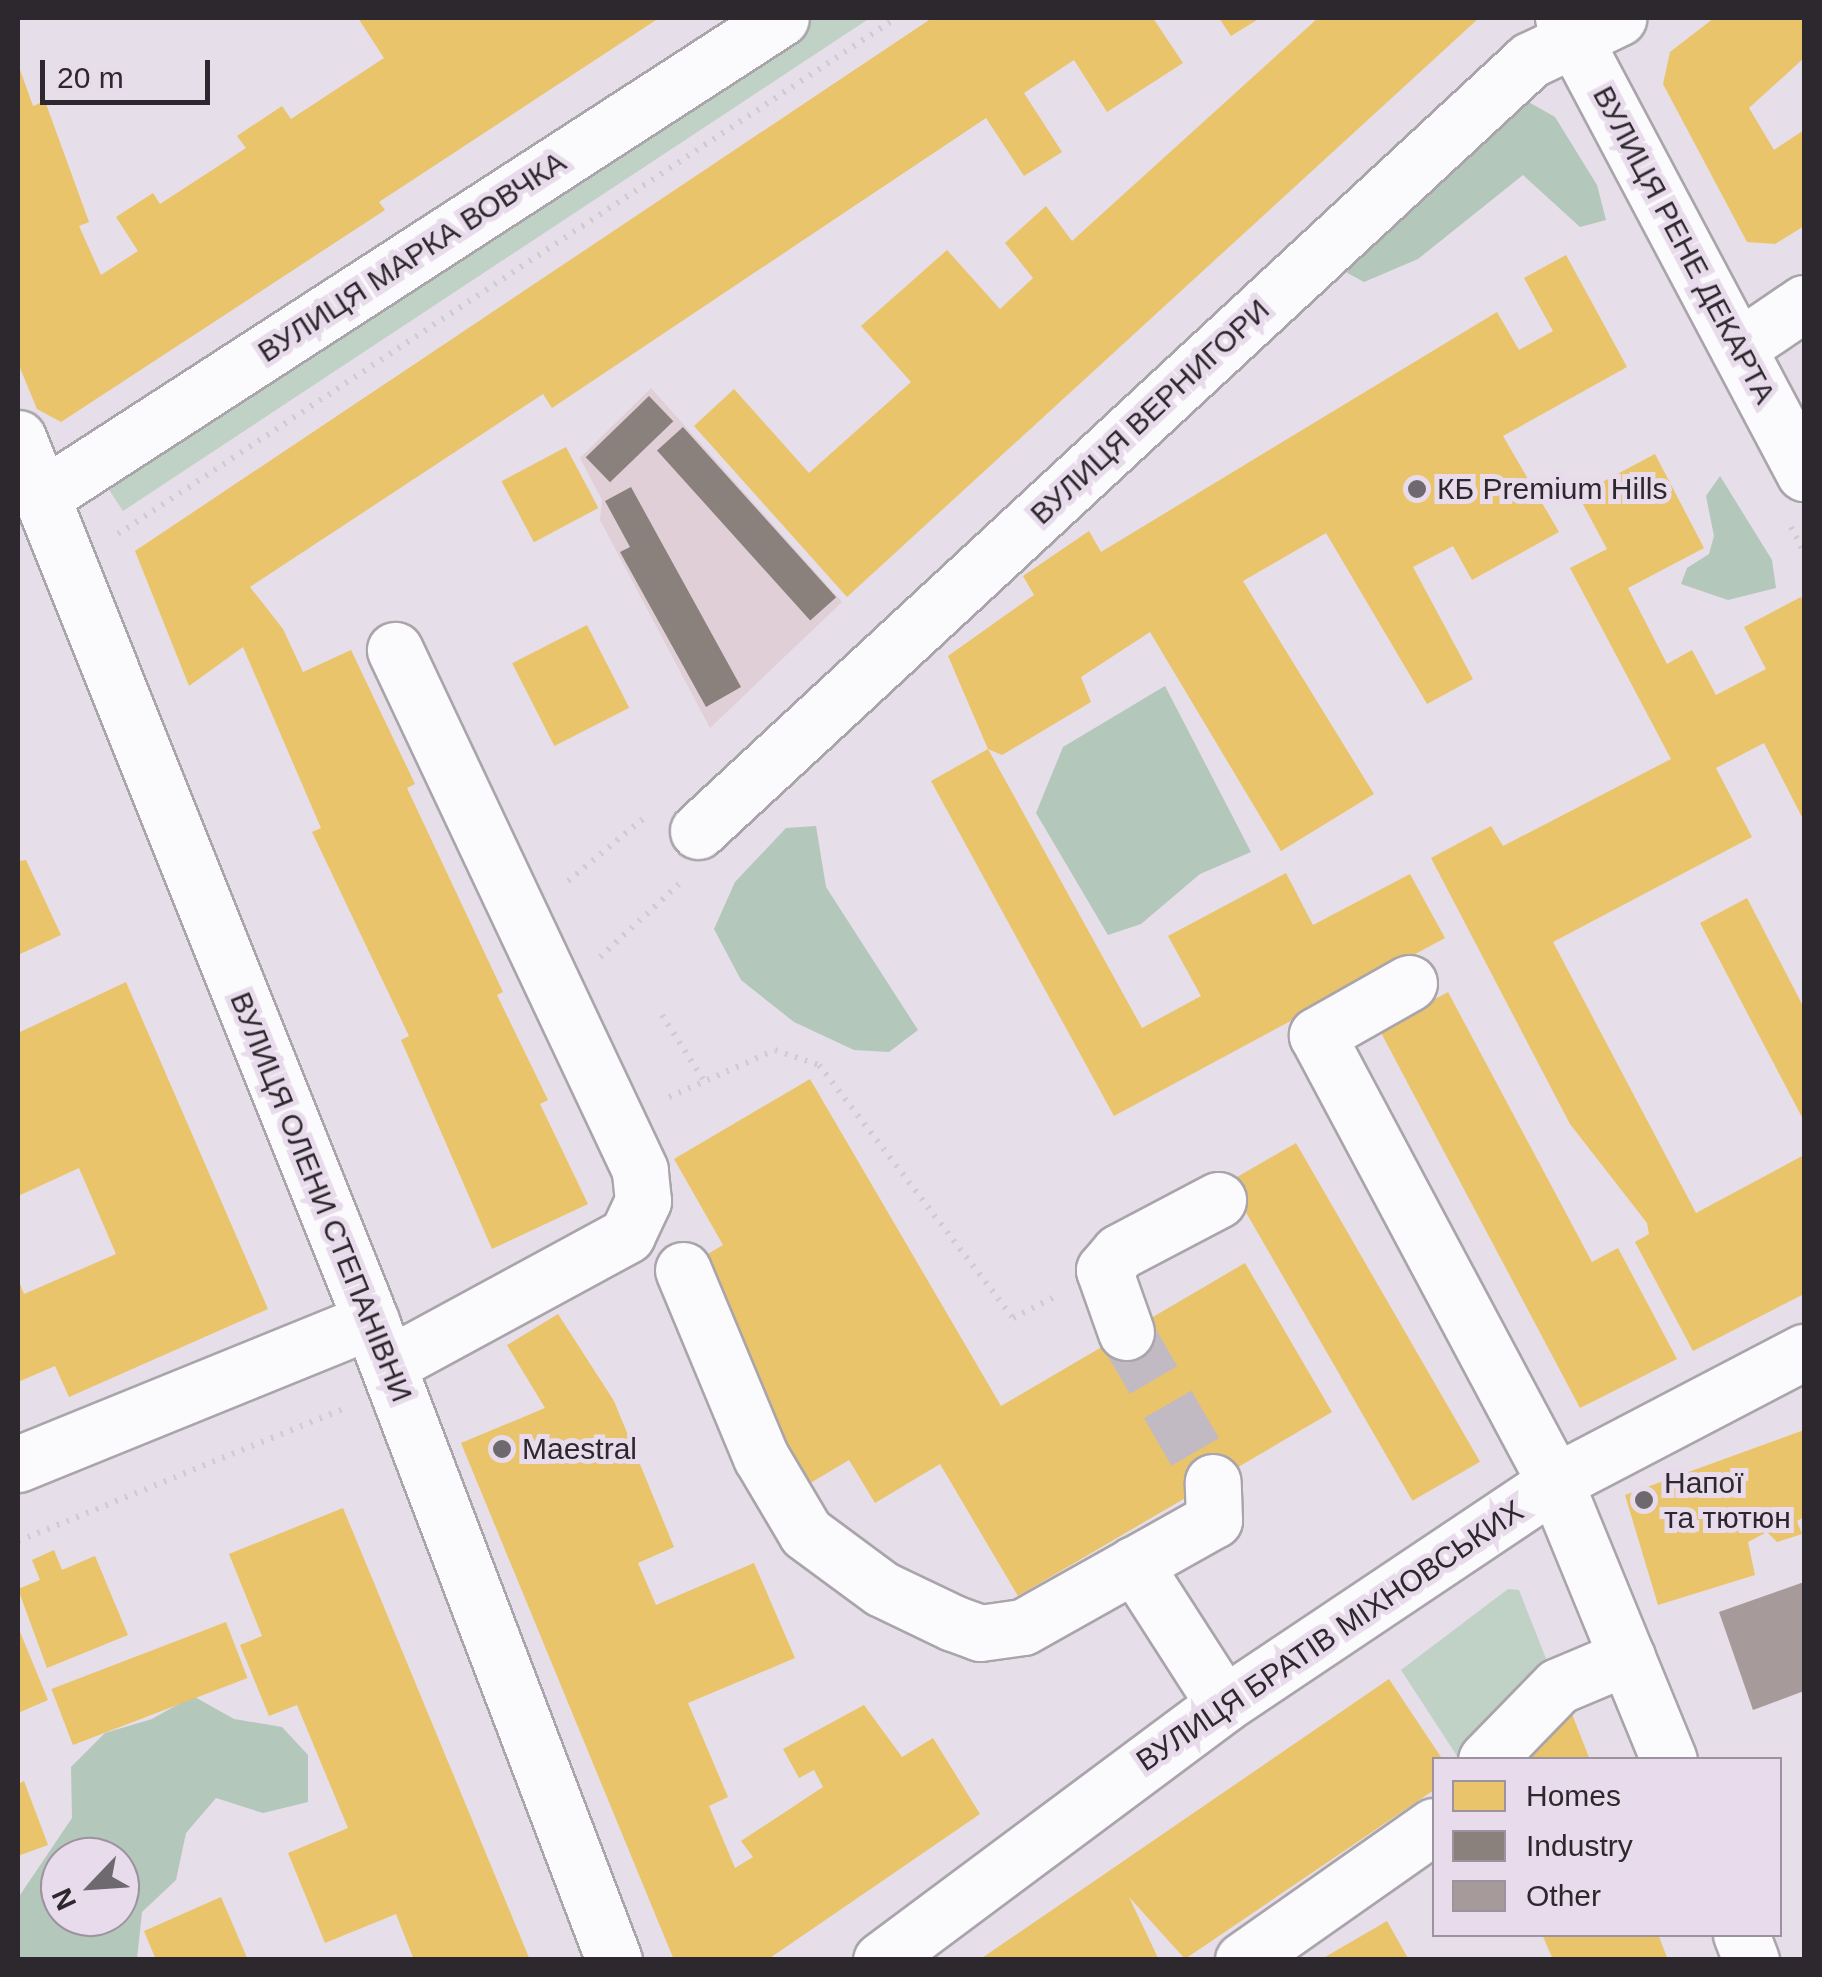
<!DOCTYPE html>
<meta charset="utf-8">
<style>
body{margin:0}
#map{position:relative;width:1822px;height:1977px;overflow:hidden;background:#e6dee8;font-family:Helvetica,sans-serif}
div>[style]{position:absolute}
.industrial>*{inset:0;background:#e0cfd7}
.green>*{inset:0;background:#c0d2c6}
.forest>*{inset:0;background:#b3c7ba}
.homes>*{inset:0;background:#e9c46a;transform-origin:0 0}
.industry>*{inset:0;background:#8a817c;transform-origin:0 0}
.building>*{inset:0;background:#a69a9a}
.minor-tunnel>*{height:55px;margin-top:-27.5px;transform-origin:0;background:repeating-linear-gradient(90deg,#c1bac3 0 55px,transparent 0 83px)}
.path>*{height:6px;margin-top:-3px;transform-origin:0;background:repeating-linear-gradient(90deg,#d0cdd0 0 2.5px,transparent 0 10.5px)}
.roads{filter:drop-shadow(2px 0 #aaa4ab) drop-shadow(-2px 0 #aaa4ab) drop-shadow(0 2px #aaa4ab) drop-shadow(0 -2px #aaa4ab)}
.minor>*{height:55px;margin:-27.5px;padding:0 27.5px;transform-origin:27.5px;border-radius:27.5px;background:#fbfafc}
.dots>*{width:28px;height:28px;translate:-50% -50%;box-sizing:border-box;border:5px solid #e8dbeb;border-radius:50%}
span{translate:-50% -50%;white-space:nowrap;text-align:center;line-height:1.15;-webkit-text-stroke:10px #e8dbeb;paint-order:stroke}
.street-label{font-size:30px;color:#2d282e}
.poi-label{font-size:30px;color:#2d282e}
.left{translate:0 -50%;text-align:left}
.frame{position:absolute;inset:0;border:20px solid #2d282e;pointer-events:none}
.legend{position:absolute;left:1432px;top:1757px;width:350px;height:180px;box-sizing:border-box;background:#e8dbeb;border:2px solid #9d939f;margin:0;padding:12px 18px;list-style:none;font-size:30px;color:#2d282e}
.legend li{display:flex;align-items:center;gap:20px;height:50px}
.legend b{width:50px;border:2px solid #9d939f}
.north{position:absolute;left:40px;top:1837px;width:100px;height:100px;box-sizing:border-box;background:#e8dbeb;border:2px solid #9d939f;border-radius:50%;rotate:245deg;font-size:28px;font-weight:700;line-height:40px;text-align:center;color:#2d282e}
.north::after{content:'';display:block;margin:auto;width:35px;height:45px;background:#6e686f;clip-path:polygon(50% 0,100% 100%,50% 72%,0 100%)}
.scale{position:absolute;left:40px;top:60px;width:170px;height:45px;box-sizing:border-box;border:5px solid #2d282e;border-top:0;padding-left:12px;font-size:30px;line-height:35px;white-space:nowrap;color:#2d282e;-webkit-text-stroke:8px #e8dbeb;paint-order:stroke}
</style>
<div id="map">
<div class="industrial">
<div style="clip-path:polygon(651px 388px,842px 602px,710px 728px,600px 520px,602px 500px,580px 458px)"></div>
</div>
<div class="green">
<div style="clip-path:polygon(804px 18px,870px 18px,123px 511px,100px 476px)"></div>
<div style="clip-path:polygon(1508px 1589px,1519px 1590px,1552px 1674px,1459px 1759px,1401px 1670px)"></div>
</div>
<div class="forest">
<div style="clip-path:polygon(1511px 92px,1555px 117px,1597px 185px,1606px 220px,1580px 227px,1523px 175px,1418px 259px,1364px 282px,1342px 270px)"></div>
<div style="clip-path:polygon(1720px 476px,1772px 560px,1776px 588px,1728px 600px,1681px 584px,1687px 568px,1709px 554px,1714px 536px,1706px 496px)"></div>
<div style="clip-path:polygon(1165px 686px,1251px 852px,1200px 874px,1141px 924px,1108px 935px,1036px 813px,1063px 747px)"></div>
<div style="clip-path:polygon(816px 826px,826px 887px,918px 1030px,889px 1052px,854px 1050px,794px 1022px,741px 980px,714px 929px,735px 882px,786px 828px)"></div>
<div style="clip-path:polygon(evenodd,193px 1696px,234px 1719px,282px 1727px,308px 1755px,308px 1802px,263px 1813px,216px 1798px,186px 1833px,176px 1880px,142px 1912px,137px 1959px,18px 1959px,18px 1898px,72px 1818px,71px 1767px,105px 1733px,152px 1719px,193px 1696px,60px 1857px,120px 1857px,120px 1917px,60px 1917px,60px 1857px)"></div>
</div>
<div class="homes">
<div style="clip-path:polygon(358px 18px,659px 18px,379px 202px,385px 210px,61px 422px,37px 409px,18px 363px,18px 64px,33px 106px,45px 101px,89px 222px,79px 226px,101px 275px,138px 251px,116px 217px,153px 193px,160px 204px,246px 148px,237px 136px,282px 106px,291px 119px,384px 58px)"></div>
<div style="clip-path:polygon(932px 18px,1153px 18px,1183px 63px,1107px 112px,1074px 60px,1024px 93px,1062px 152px,1024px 176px,986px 118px,552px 408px,543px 394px,250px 587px,283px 629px,303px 672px,351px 650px,415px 784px,407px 788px,503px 992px,497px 995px,548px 1100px,540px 1104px,588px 1204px,492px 1249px,401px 1040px,409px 1036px,312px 832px,321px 828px,243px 647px,189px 686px,135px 551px)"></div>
<div style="clip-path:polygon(1219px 18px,1260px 18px,1231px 36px)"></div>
<div style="clip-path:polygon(1318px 18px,1479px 18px,847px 597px,694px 426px,734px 389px,809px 473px,911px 382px,861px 326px,912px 281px,947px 250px,1000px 309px,1033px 278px,1005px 243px,1046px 206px,1072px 241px)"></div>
<div style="clip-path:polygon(1714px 18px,1804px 18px,1804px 58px,1749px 108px,1774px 150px,1804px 130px,1804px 226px,1775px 244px,1747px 242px,1663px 84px,1670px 52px)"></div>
<div style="clip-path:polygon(1566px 255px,1627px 367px,1503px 436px,1559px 532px,1472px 580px,1453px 546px,1413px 567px,1473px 679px,1427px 704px,1326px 533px,1243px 581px,1374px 794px,1281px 851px,1150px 632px,1081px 677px,1091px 702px,1002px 755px,988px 749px,948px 656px,1034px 595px,1023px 576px,1089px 531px,1101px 552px,1497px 312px,1519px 350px,1553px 331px,1524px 278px)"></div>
<div style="left:566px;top:447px;width:69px;height:73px;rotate:62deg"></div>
<div style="clip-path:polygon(1655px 454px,1704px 548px,1628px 588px,1667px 664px,1692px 650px,1716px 695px,1766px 669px,1744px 627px,1801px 597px,1804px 603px,1804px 821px,1764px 743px,1716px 768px,1752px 837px,1553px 942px,1696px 1213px,1804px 1155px,1804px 1294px,1693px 1351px,1635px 1242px,1649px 1234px,1647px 1223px,1570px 1124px,1431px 858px,1491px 826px,1503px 846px,1671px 759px,1570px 568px,1607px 549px,1578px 495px)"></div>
<div style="left:587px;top:625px;width:93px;height:84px;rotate:63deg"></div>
<div style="clip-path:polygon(988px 749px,1142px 1028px,1201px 996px,1168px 936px,1286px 873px,1313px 925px,1410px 874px,1445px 938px,1114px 1116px,931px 781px)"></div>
<div style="clip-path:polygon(26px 860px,61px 935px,18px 955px,18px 861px)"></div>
<div style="clip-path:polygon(1747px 898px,1804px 1008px,1804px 1121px,1700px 923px)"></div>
<div style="clip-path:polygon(126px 982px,268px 1309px,69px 1397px,55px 1366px,18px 1382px,18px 1279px,24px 1294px,116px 1254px,79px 1168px,18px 1196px,18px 1033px)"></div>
<div style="clip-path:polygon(1448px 992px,1592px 1262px,1618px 1248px,1677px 1359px,1580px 1408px,1379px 1029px)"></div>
<div style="clip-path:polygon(810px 1079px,1001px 1406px,1245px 1263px,1332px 1412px,1018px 1596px,940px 1464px,875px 1503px,849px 1460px,797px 1491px,696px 1261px,723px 1245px,674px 1159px)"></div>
<div style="left:1296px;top:1143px;width:368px;height:78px;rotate:60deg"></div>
<div style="clip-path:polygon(558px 1314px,614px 1401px,674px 1547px,638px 1563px,656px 1605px,754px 1563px,795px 1658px,688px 1703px,728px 1797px,709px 1806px,735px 1868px,753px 1857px,741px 1841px,823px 1787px,814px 1770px,799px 1778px,783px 1749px,864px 1705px,902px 1757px,933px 1738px,980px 1814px,767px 1960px,674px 1960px,461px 1443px,545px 1408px,507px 1345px)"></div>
<div style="clip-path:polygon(1804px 1430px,1804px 1517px,1797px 1521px,1802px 1534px,1777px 1542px,1767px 1532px,1748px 1542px,1755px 1575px,1658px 1605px,1625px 1495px)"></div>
<div style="clip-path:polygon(343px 1508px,475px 1827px,530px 1960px,414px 1960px,396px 1914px,325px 1943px,288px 1853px,348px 1828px,297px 1705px,269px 1716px,240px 1645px,262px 1636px,229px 1554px)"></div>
<div style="clip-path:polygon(54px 1550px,62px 1570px,95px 1556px,128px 1635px,47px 1668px,18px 1589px,40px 1580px,32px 1560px)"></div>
<div style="left:226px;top:1622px;width:60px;height:187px;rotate:69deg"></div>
<div style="clip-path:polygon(18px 1627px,48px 1700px,18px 1713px)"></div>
<div style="clip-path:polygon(1389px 1679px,1443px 1760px,1434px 1760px,1434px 1790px,1185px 1959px,1129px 1897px,1159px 1960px,979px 1960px)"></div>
<div style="clip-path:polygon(1565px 1696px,1590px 1760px,1501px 1760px)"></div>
<div style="clip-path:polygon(24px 1781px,48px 1845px,18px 1856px,18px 1784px)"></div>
<div style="clip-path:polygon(221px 1897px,248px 1960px,156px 1960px,144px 1931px)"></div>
<div style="clip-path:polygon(1387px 1921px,1409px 1960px,1320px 1960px)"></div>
<div style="clip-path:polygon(1542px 1934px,1658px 1934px,1668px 1960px,1553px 1960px)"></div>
</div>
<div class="industry">
<div style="left:649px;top:396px;width:35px;height:88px;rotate:46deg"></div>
<div style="left:683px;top:427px;width:229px;height:35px;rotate:48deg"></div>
<div style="clip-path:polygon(631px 487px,741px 687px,706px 707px,620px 552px,630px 547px,605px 501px)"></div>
</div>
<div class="building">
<div style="clip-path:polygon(1804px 1582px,1804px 1691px,1753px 1710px,1719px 1612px)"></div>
</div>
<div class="minor-tunnel">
<div style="left:1126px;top:1332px;width:173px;rotate:59.9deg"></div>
</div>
<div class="path">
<div style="left:1791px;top:527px;width:28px;rotate:63deg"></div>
<div style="left:118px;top:534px;width:934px;rotate:-33.55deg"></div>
<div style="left:568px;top:881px;width:97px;rotate:-39.6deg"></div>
<div style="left:600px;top:957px;width:108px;rotate:-42.7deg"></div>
<div style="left:662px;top:1015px;width:76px;rotate:57.4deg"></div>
<div style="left:669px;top:1097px;width:116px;rotate:-23.9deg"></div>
<div style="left:775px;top:1050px;width:46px;rotate:18.8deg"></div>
<div style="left:819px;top:1065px;width:319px;rotate:52.5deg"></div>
<div style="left:1013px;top:1318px;width:46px;rotate:-27.1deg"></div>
<div style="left:18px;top:1541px;width:353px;rotate:-22.1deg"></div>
</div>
<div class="roads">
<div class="minor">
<div style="left:1563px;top:18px;width:515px;rotate:62.09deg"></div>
<div style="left:1738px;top:348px;width:80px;rotate:-34.3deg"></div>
<div style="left:18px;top:438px;width:926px;rotate:68.2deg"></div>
<div style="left:362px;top:1298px;width:708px;rotate:69.16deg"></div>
<div style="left:43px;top:496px;width:879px;rotate:-32.93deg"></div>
<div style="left:698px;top:831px;width:1134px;rotate:-42.82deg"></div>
<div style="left:1530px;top:60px;width:98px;rotate:-25.5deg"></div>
<div style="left:1409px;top:983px;width:106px;rotate:150.5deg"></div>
<div style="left:1317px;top:1035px;width:506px;rotate:61.97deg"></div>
<div style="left:1555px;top:1482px;width:300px;rotate:67.7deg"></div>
<div style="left:683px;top:1270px;width:203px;rotate:67.4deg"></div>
<div style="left:761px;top:1457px;width:88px;rotate:59.4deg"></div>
<div style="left:806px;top:1533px;width:94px;rotate:36.4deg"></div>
<div style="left:882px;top:1589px;width:79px;rotate:25.6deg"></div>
<div style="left:953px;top:1623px;width:29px;rotate:20deg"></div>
<div style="left:980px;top:1633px;width:43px;rotate:-7.9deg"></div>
<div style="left:1023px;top:1627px;width:219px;rotate:-29.3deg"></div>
<div style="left:1214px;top:1520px;width:38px;rotate:-92deg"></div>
<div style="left:1126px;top:1332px;width:66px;rotate:-109.5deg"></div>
<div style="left:1104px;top:1270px;width:23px;rotate:-50deg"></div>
<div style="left:1119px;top:1252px;width:112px;rotate:-27.7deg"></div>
<div style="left:388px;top:1365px;width:272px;rotate:-28.5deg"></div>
<div style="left:627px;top:1235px;width:38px;rotate:-65deg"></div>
<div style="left:643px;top:1201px;width:31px;rotate:-96deg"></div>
<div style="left:640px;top:1170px;width:575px;rotate:-115.23deg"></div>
<div style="left:18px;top:1464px;width:381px;rotate:-22.1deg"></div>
<div style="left:1134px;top:1564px;width:166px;rotate:57.3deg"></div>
<div style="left:1486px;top:1760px;width:103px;rotate:-45.8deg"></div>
<div style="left:1558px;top:1686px;width:75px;rotate:-22.8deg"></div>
<div style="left:1741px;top:1934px;width:28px;rotate:69deg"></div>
<div style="left:881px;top:1960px;width:428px;rotate:-36.7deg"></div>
<div style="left:1224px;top:1704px;width:399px;rotate:-33.8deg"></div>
<div style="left:1555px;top:1482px;width:281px;rotate:-27.6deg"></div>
<div style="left:1243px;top:1960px;width:233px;rotate:-35.1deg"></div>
</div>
</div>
<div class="dots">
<div style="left:1417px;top:489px;background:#6e686f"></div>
<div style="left:502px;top:1449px;background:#6e686f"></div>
<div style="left:1644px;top:1500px;background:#6e686f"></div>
</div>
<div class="street-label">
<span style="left:1684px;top:245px;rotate:62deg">ВУЛИЦЯ РЕНЕ ДЕКАРТА</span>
<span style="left:412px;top:257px;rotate:-33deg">ВУЛИЦЯ МАРКА ВОВЧКА</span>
<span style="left:1150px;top:412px;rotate:-43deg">ВУЛИЦЯ ВЕРНИГОРИ</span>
<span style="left:321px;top:1197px;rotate:68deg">ВУЛИЦЯ ОЛЕНИ СТЕПАНІВНИ</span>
<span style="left:1330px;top:1636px;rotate:-34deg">ВУЛИЦЯ БРАТІВ МІХНОВСЬКИХ</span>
</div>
<div class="poi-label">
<span class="left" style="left:1437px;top:489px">КБ Premium Hills</span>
<span class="left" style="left:522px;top:1449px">Maestral</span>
<span class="left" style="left:1664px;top:1500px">Напої<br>та тютюн</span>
</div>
<div class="frame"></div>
<ul class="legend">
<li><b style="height:28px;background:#e9c46a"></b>Homes</li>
<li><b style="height:28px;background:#8a817c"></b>Industry</li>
<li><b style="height:28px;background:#a69a9a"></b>Other</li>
</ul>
<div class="north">N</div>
<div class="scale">20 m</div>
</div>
